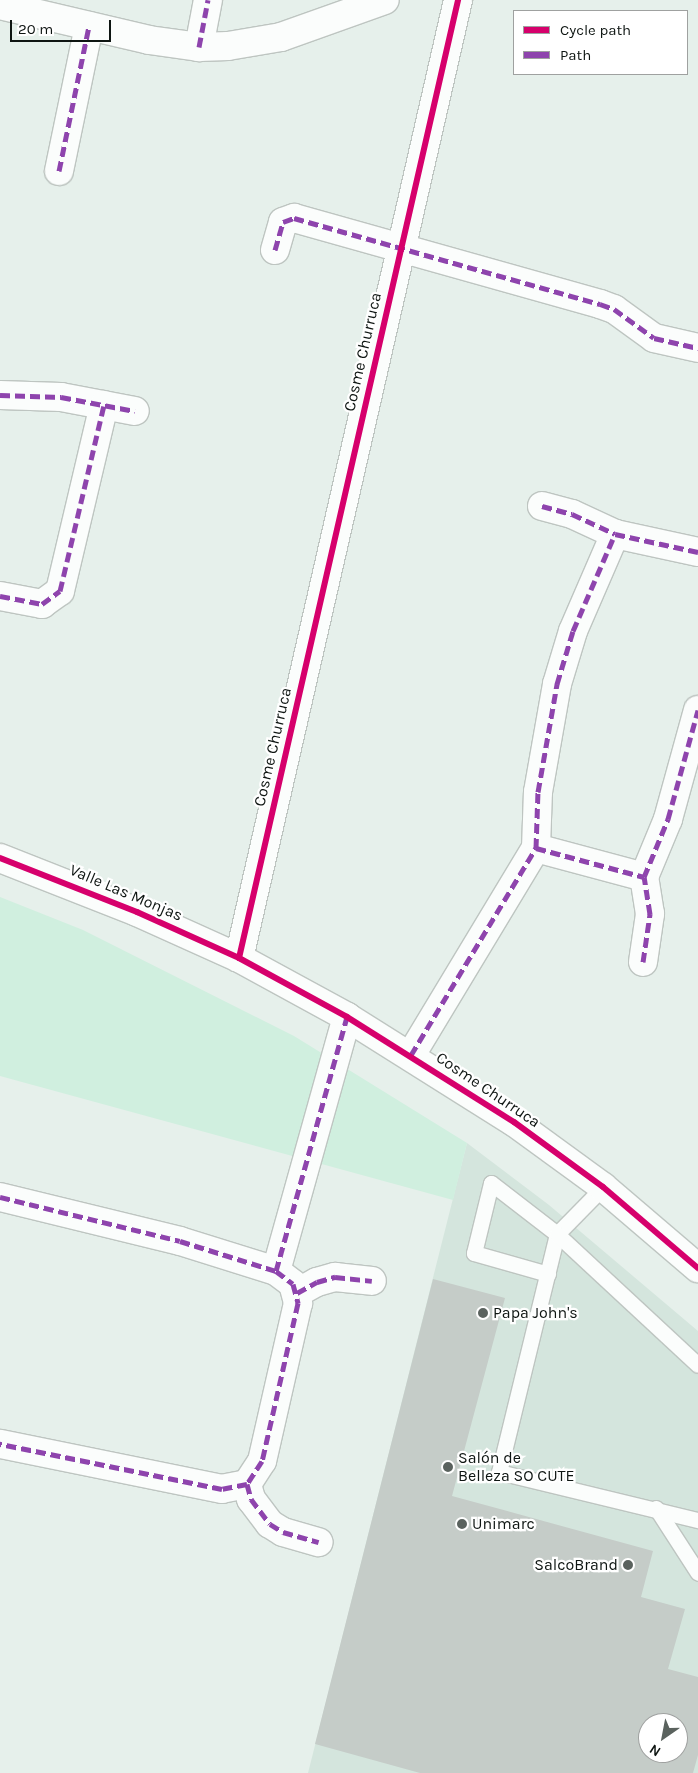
<!DOCTYPE html>
<meta charset="utf-8">
<style>
body{margin:0}
#map{position:relative;width:698px;height:1773px;overflow:hidden;background:#e6f0eb;font-family:Karla,sans-serif}
div>[style]{position:absolute}
.built>*{inset:0;background:#d4e5dd}
.green>*{inset:0;background:#d0efdf}
.building>*{inset:0;background:#c5ccc8}
.roads{filter:drop-shadow(1px 0 #bec5c1) drop-shadow(-1px 0 #bec5c1) drop-shadow(0 1px #bec5c1) drop-shadow(0 -1px #bec5c1)}
.lane>*{height:15px;margin:-7.5px;padding:0 7.5px;transform-origin:7.5px;border-radius:7.5px;background:#fbfdfc}
.street>*{height:28px;margin:-14px;padding:0 14px;transform-origin:14px;border-radius:14px;background:#fbfdfc}
.secondary>*{height:28px;margin:-14px;padding:0 14px;transform-origin:14px;border-radius:14px;background:#fbfdfc}
.quiet>*{height:5px;margin-top:-2.5px;transform-origin:0;background:repeating-linear-gradient(90deg,#8e44ad 0 10px,transparent 0 15px)}
.cycleway>*{height:6px;margin:-3px;padding:0 3px;transform-origin:3px;border-radius:3px;background:#d6006c}
.dots>*{width:14px;height:14px;translate:-50% -50%;box-sizing:border-box;border:2px solid #fff;border-radius:50%}
span{translate:-50% -50%;white-space:nowrap;text-align:center;line-height:1.15;-webkit-text-stroke:4.5px #fff;paint-order:stroke}
.street-label{font-size:16px;color:#0e1512}
.poi-label{font-size:16px;color:#0e1512}
.left{translate:0 -50%;text-align:left}
.right{translate:-100% -50%;text-align:right}
.legend{position:absolute;left:513px;top:10px;width:175px;height:65px;box-sizing:border-box;background:#fff;border:1px solid #9fa1a0;margin:0;padding:6px 9px;list-style:none;font-size:15px;color:#0e1512}
.legend li{display:flex;align-items:center;gap:10px;height:25px}
.legend b{width:25px;border:1px solid #9fa1a0}
.north{position:absolute;left:638px;top:1713px;width:50px;height:50px;box-sizing:border-box;background:#fff;border:1px solid #9fa1a0;border-radius:50%;rotate:213deg;font-size:14px;font-weight:700;line-height:20px;text-align:center;color:#0e1512}
.north::after{content:'';display:block;margin:auto;width:18px;height:22px;background:#5a625e;clip-path:polygon(50% 0,100% 100%,50% 72%,0 100%)}
.scale{position:absolute;left:10px;top:20px;width:101px;height:22px;box-sizing:border-box;border:2px solid #0e1512;border-top:0;padding-left:6px;font-size:15px;line-height:18px;white-space:nowrap;color:#0e1512;-webkit-text-stroke:4px #fff;paint-order:stroke}
</style>
<div id="map">
<div class="built">
<div style="clip-path:polygon(evenodd,467px 1143px,549px 1205px,698px 1331px,698px 1773px,308px 1773px,467px 1143px,648px 1723px,678px 1723px,678px 1753px,648px 1753px,648px 1723px)"></div>
</div>
<div class="green">
<div style="clip-path:polygon(0 897px,83px 930px,294px 1036px,467px 1143px,453px 1200px,0 1076px)"></div>
</div>
<div class="building">
<div style="clip-path:polygon(evenodd,433px 1279px,505px 1298px,452px 1496px,653px 1551px,641px 1597px,685px 1609px,668px 1669px,698px 1677px,698px 1755px,693px 1773px,420px 1773px,315px 1744px,433px 1279px,648px 1723px,678px 1723px,678px 1753px,648px 1753px,648px 1723px)"></div>
</div>
<div class="roads">
<div class="lane">
<div style="left:603px;top:1187px;width:66px;rotate:134.4deg"></div>
<div style="left:557px;top:1234px;width:245px;rotate:103.7deg"></div>
<div style="left:499px;top:1472px;width:205px;rotate:13.6deg"></div>
<div style="left:548px;top:1274px;width:77px;rotate:-164.2deg"></div>
<div style="left:474px;top:1253px;width:72px;rotate:-76.3deg"></div>
<div style="left:491px;top:1183px;width:83px;rotate:37.7deg"></div>
<div style="left:557px;top:1234px;width:192px;rotate:42.9deg"></div>
<div style="left:656px;top:1508px;width:77px;rotate:57.1deg"></div>
</div>
<div class="street">
<div style="left:199px;top:47px;width:48px;rotate:-79.2deg"></div>
<div style="left:59px;top:171px;width:148px;rotate:-78.3deg"></div>
<div style="left:275px;top:250px;width:29px;rotate:-74deg"></div>
<div style="left:283px;top:222px;width:12px;rotate:-20deg"></div>
<div style="left:294px;top:218px;width:318px;rotate:15.7deg"></div>
<div style="left:600px;top:304px;width:15px;rotate:20deg"></div>
<div style="left:614px;top:309px;width:49px;rotate:35.9deg"></div>
<div style="left:654px;top:338px;width:45px;rotate:12.8deg"></div>
<div style="left:0;top:395px;width:61px;rotate:1.9deg"></div>
<div style="left:61px;top:397px;width:75px;rotate:10.7deg"></div>
<div style="left:542px;top:506px;width:31px;rotate:15deg"></div>
<div style="left:572px;top:514px;width:47px;rotate:24.9deg"></div>
<div style="left:615px;top:534px;width:85px;rotate:12.2deg"></div>
<div style="left:0;top:596px;width:43px;rotate:10.8deg"></div>
<div style="left:42px;top:604px;width:22px;rotate:-36deg"></div>
<div style="left:60px;top:591px;width:191px;rotate:-76.7deg"></div>
<div style="left:536px;top:848px;width:112px;rotate:15deg"></div>
<div style="left:0;top:858px;width:147px;rotate:21.5deg"></div>
<div style="left:137px;top:912px;width:112px;rotate:24.3deg"></div>
<div style="left:239px;top:958px;width:123px;rotate:28.6deg"></div>
<div style="left:347px;top:1017px;width:197px;rotate:32.2deg"></div>
<div style="left:514px;top:1122px;width:110px;rotate:36.1deg"></div>
<div style="left:603px;top:1187px;width:125px;rotate:40.5deg"></div>
<div style="left:239px;top:958px;width:983px;rotate:-77.12deg"></div>
<div style="left:643px;top:962px;width:49px;rotate:-81.7deg"></div>
<div style="left:650px;top:914px;width:37px;rotate:-99deg"></div>
<div style="left:644px;top:877px;width:63px;rotate:-67.5deg"></div>
<div style="left:668px;top:819px;width:113px;rotate:-74.6deg"></div>
<div style="left:411px;top:1055px;width:242px;rotate:-58.9deg"></div>
<div style="left:536px;top:848px;width:56px;rotate:-88deg"></div>
<div style="left:538px;top:792px;width:110px;rotate:-80deg"></div>
<div style="left:557px;top:684px;width:55px;rotate:-73.2deg"></div>
<div style="left:573px;top:631px;width:106px;rotate:-66.6deg"></div>
<div style="left:0;top:1197px;width:185px;rotate:13.7deg"></div>
<div style="left:180px;top:1241px;width:101px;rotate:17.4deg"></div>
<div style="left:276px;top:1271px;width:21px;rotate:37deg"></div>
<div style="left:293px;top:1284px;width:20px;rotate:75deg"></div>
<div style="left:298px;top:1303px;width:162px;rotate:102.8deg"></div>
<div style="left:262px;top:1461px;width:27px;rotate:123deg"></div>
<div style="left:247px;top:1484px;width:25px;rotate:169deg"></div>
<div style="left:222px;top:1489px;width:227px;rotate:-168.5deg"></div>
<div style="left:276px;top:1271px;width:264px;rotate:-74.4deg"></div>
<div style="left:297px;top:1293px;width:23px;rotate:-29deg"></div>
<div style="left:317px;top:1282px;width:19px;rotate:-16deg"></div>
<div style="left:335px;top:1277px;width:37px;rotate:6deg"></div>
<div style="left:247px;top:1484px;width:16px;rotate:75deg"></div>
<div style="left:251px;top:1499px;width:31px;rotate:53deg"></div>
<div style="left:270px;top:1524px;width:15px;rotate:32deg"></div>
<div style="left:283px;top:1532px;width:37px;rotate:16deg"></div>
</div>
<div class="secondary">
<div style="left:0;top:5px;width:153px;rotate:13.2deg"></div>
<div style="left:149px;top:40px;width:50px;rotate:8deg"></div>
<div style="left:199px;top:47px;width:29px;rotate:-2deg"></div>
<div style="left:228px;top:46px;width:54px;rotate:-9.6deg"></div>
<div style="left:281px;top:37px;width:110px;rotate:-19.6deg"></div>
</div>
</div>
<div class="quiet">
<div style="left:199px;top:47px;width:48px;rotate:-79.2deg"></div>
<div style="left:59px;top:171px;width:148px;rotate:-78.3deg"></div>
<div style="left:275px;top:250px;width:29px;rotate:-74deg"></div>
<div style="left:283px;top:222px;width:12px;rotate:-20deg"></div>
<div style="left:294px;top:218px;width:318px;rotate:15.7deg"></div>
<div style="left:600px;top:304px;width:15px;rotate:20deg"></div>
<div style="left:614px;top:309px;width:49px;rotate:35.9deg"></div>
<div style="left:654px;top:338px;width:45px;rotate:12.8deg"></div>
<div style="left:0;top:395px;width:61px;rotate:1.9deg"></div>
<div style="left:61px;top:397px;width:75px;rotate:10.7deg"></div>
<div style="left:542px;top:506px;width:31px;rotate:15deg"></div>
<div style="left:572px;top:514px;width:47px;rotate:24.9deg"></div>
<div style="left:615px;top:534px;width:85px;rotate:12.2deg"></div>
<div style="left:0;top:596px;width:43px;rotate:10.8deg"></div>
<div style="left:42px;top:604px;width:22px;rotate:-36deg"></div>
<div style="left:60px;top:591px;width:191px;rotate:-76.7deg"></div>
<div style="left:536px;top:848px;width:112px;rotate:15deg"></div>
<div style="left:643px;top:962px;width:49px;rotate:-81.7deg"></div>
<div style="left:650px;top:914px;width:37px;rotate:-99deg"></div>
<div style="left:644px;top:877px;width:63px;rotate:-67.5deg"></div>
<div style="left:668px;top:819px;width:113px;rotate:-74.6deg"></div>
<div style="left:411px;top:1055px;width:242px;rotate:-58.9deg"></div>
<div style="left:536px;top:848px;width:56px;rotate:-88deg"></div>
<div style="left:538px;top:792px;width:110px;rotate:-80deg"></div>
<div style="left:557px;top:684px;width:55px;rotate:-73.2deg"></div>
<div style="left:573px;top:631px;width:106px;rotate:-66.6deg"></div>
<div style="left:0;top:1197px;width:185px;rotate:13.7deg"></div>
<div style="left:180px;top:1241px;width:101px;rotate:17.4deg"></div>
<div style="left:276px;top:1271px;width:21px;rotate:37deg"></div>
<div style="left:293px;top:1284px;width:20px;rotate:75deg"></div>
<div style="left:298px;top:1303px;width:162px;rotate:102.8deg"></div>
<div style="left:262px;top:1461px;width:27px;rotate:123deg"></div>
<div style="left:247px;top:1484px;width:25px;rotate:169deg"></div>
<div style="left:222px;top:1489px;width:227px;rotate:-168.5deg"></div>
<div style="left:276px;top:1271px;width:264px;rotate:-74.4deg"></div>
<div style="left:297px;top:1293px;width:23px;rotate:-29deg"></div>
<div style="left:317px;top:1282px;width:19px;rotate:-16deg"></div>
<div style="left:335px;top:1277px;width:37px;rotate:6deg"></div>
<div style="left:247px;top:1484px;width:16px;rotate:75deg"></div>
<div style="left:251px;top:1499px;width:31px;rotate:53deg"></div>
<div style="left:270px;top:1524px;width:15px;rotate:32deg"></div>
<div style="left:283px;top:1532px;width:37px;rotate:16deg"></div>
</div>
<div class="cycleway">
<div style="left:0;top:858px;width:147px;rotate:21.5deg"></div>
<div style="left:137px;top:912px;width:112px;rotate:24.3deg"></div>
<div style="left:239px;top:958px;width:123px;rotate:28.6deg"></div>
<div style="left:347px;top:1017px;width:197px;rotate:32.2deg"></div>
<div style="left:514px;top:1122px;width:110px;rotate:36.1deg"></div>
<div style="left:603px;top:1187px;width:125px;rotate:40.5deg"></div>
<div style="left:239px;top:958px;width:983px;rotate:-77.12deg"></div>
</div>
<div class="dots">
<div style="left:483px;top:1313px;background:#5a625e"></div>
<div style="left:448px;top:1467px;background:#5a625e"></div>
<div style="left:462px;top:1524px;background:#5a625e"></div>
<div style="left:628px;top:1565px;background:#5a625e"></div>
</div>
<div class="street-label">
<span style="left:363px;top:352px;rotate:-77deg">Cosme Churruca</span>
<span style="left:273px;top:747px;rotate:-77deg">Cosme Churruca</span>
<span style="left:126px;top:893px;rotate:23deg">Valle Las Monjas</span>
<span style="left:488px;top:1090px;rotate:34deg">Cosme Churruca</span>
</div>
<div class="poi-label">
<span class="left" style="left:493px;top:1313px">Papa John's</span>
<span class="left" style="left:458px;top:1467px">Salón de<br>Belleza SO CUTE</span>
<span class="left" style="left:472px;top:1524px">Unimarc</span>
<span class="right" style="left:618px;top:1565px">SalcoBrand</span>
</div>
<ul class="legend">
<li><b style="height:6px;background:#d6006c"></b>Cycle path</li>
<li><b style="height:6px;background:#8e44ad"></b>Path</li>
</ul>
<div class="north">N</div>
<div class="scale">20 m</div>
</div>
